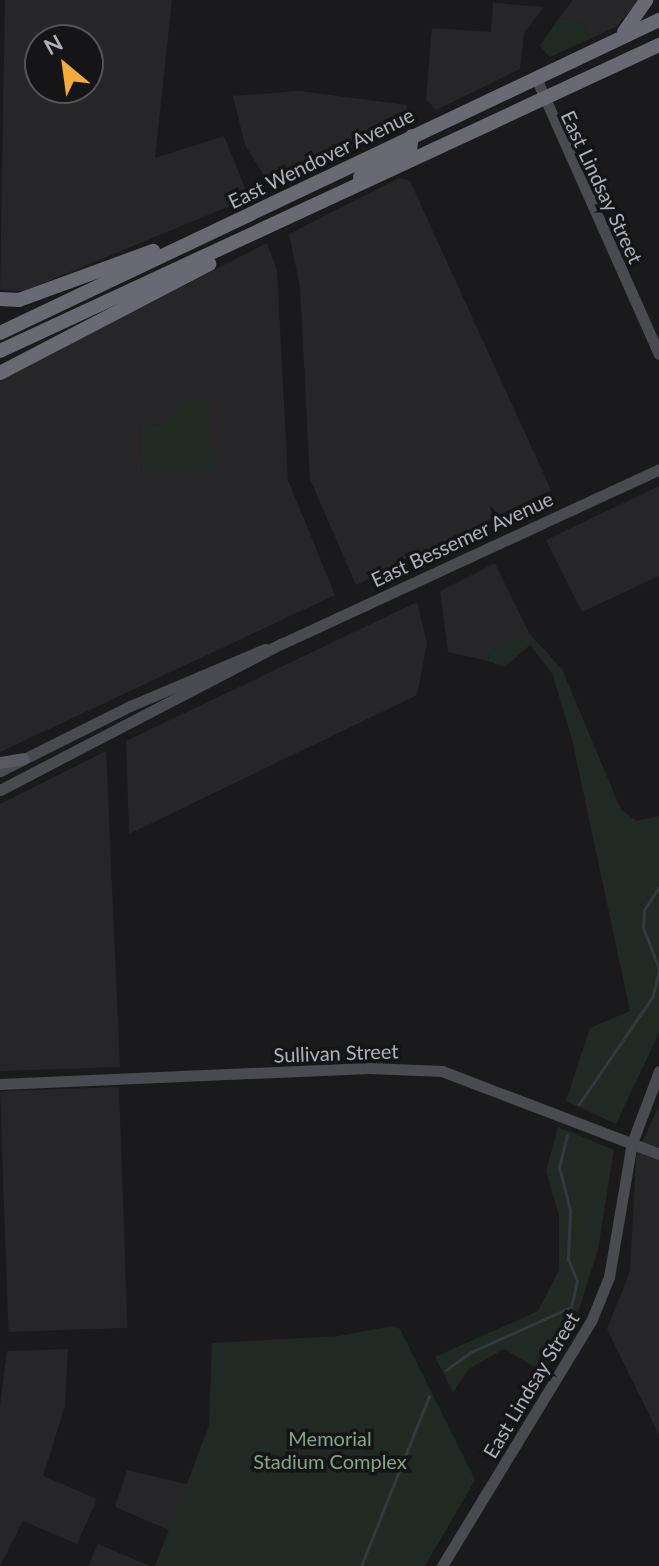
<!DOCTYPE html>
<style>
body{margin:0}
#map{position:relative;width:659px;height:1566px;overflow:hidden;background:#1a1a1c;font-family:Lato,sans-serif}
div>[style]{position:absolute}
.built>*{inset:0;background:#262629;transform-origin:0 0}
.green>*{inset:0;background:#212a22}
.stream>*{height:3px;margin:-1.5px;padding:0 1.5px;transform-origin:1.5px;border-radius:1.5px;background:#2f3a41}
.secondary>*{height:11px;margin:-5.5px;padding:0 5.5px;transform-origin:5.5px;border-radius:5.5px;background:#494b51}
.primary>*{height:12px;margin:-6px;padding:0 6px;transform-origin:6px;border-radius:6px;background:#575960}
.highway>*{height:14px;margin:-7px;padding:0 7px;transform-origin:7px;border-radius:7px;background:#676a72}
span{translate:-50% -50%;white-space:nowrap;text-align:center;line-height:1.15;-webkit-text-stroke:7px #151517;paint-order:stroke}
.street-label{font-size:20px;color:#acb2bc}
.park-label{font-size:20px;color:#83a684}
.north{position:absolute;left:24px;top:24px;width:80px;height:80px;box-sizing:border-box;background:#151517;border:2px solid #515459;border-radius:50%;rotate:331deg;font-size:22px;font-weight:700;line-height:32px;text-align:center;color:#acb2bc}
.north::after{content:'';display:block;margin:auto;width:28px;height:36px;background:#f3ab3b;clip-path:polygon(50% 0,100% 100%,50% 72%,0 100%)}
</style>
<div id="map">
<div class="built">
<div style="clip-path:polygon(evenodd,5px 0,172px 0,155px 158px,224px 136px,249px 198px,24px 291px,0 290px,5px 0,40px 40px,88px 40px,88px 88px,40px 88px,40px 40px)"></div>
<div style="clip-path:polygon(573px 0,639px 0,617px 26px,590px 39px,582px 23px,559px 18px)"></div>
<div style="clip-path:polygon(493px 3px,544px 7px,524px 33px,520px 69px,436px 110px,426px 99px,432px 28px,491px 32px)"></div>
<div style="clip-path:polygon(299px 91px,407px 105px,405px 120px,271px 187px,245px 145px,233px 96px)"></div>
<div style="clip-path:polygon(399px 178px,410px 181px,551px 490px,356px 585px,310px 479px,300px 287px,289px 234px)"></div>
<div style="clip-path:polygon(evenodd,267px 243px,277px 270px,288px 480px,335px 595px,0 752px,0 380px,267px 243px,186px 403px,142px 472px,139px 427px,160px 424px,186px 403px)"></div>
<div style="clip-path:polygon(659px 486px,659px 576px,582px 612px,546px 540px)"></div>
<div style="clip-path:polygon(495px 563px,529px 633px,490px 651px,488px 661px,448px 652px,440px 591px)"></div>
<div style="clip-path:polygon(417px 602px,427px 643px,417px 695px,129px 834px,126px 741px)"></div>
<div style="clip-path:polygon(106px 751px,120px 1067px,0 1071px,0 804px)"></div>
<div style="left:119px;top:1087px;width:241px;height:119px;rotate:88deg"></div>
<div style="clip-path:polygon(659px 1105px,659px 1435px,607px 1329px,630px 1271px,636px 1157px)"></div>
<div style="clip-path:polygon(68px 1349px,65px 1406px,43px 1476px,97px 1499px,77px 1544px,23px 1521px,0 1566px,0 1406px,7px 1351px)"></div>
<div style="clip-path:polygon(127px 1470px,190px 1485px,171px 1531px,115px 1507px)"></div>
<div style="clip-path:polygon(98px 1544px,150px 1566px,88px 1566px)"></div>
</div>
<div class="green">
<div style="clip-path:polygon(559px 18px,582px 23px,590px 39px,550px 57px,540px 46px)"></div>
<div style="clip-path:polygon(210px 395px,214px 469px,142px 472px,139px 427px,160px 424px,186px 403px)"></div>
<div style="clip-path:polygon(529px 633px,562px 669px,621px 810px,637px 821px,659px 816px,659px 1033px,616px 1124px,566px 1101px,590px 1028px,630px 1011px,572px 739px,552px 673px,530px 645px,505px 667px,488px 661px,490px 651px)"></div>
<div style="clip-path:polygon(558px 1127px,614px 1150px,598px 1249px,576px 1319px,545px 1373px,504px 1349px,470px 1368px,453px 1392px,435px 1357px,538px 1311px,559px 1270px,559px 1215px,546px 1171px)"></div>
<div style="clip-path:polygon(393px 1326px,400px 1329px,475px 1480px,425px 1566px,155px 1566px,209px 1426px,212px 1343px,339px 1336px)"></div>
</div>
<div class="stream">
<div style="left:579px;top:1104px;width:131px;rotate:-55.6deg"></div>
<div style="left:653px;top:996px;width:28px;rotate:-77deg"></div>
<div style="left:659px;top:969px;width:45px;rotate:-110.9deg"></div>
<div style="left:643px;top:927px;width:17px;rotate:-87deg"></div>
<div style="left:644px;top:910px;width:27px;rotate:-57deg"></div>
<div style="left:446px;top:1370px;width:31px;rotate:-36deg"></div>
<div style="left:471px;top:1352px;width:110px;rotate:-24.2deg"></div>
<div style="left:571px;top:1307px;width:27px;rotate:-77deg"></div>
<div style="left:577px;top:1281px;width:24px;rotate:-112deg"></div>
<div style="left:568px;top:1259px;width:49px;rotate:-87.7deg"></div>
<div style="left:570px;top:1210px;width:44px;rotate:-104.3deg"></div>
<div style="left:559px;top:1167px;width:33px;rotate:-76deg"></div>
<div style="left:361px;top:1566px;width:183px;rotate:-68.2deg"></div>
</div>
<div class="secondary">
<div style="left:536px;top:78px;width:302px;rotate:66deg"></div>
<div style="left:0;top:771px;width:145px;rotate:-26.6deg"></div>
<div style="left:130px;top:706px;width:147px;rotate:-22.9deg"></div>
<div style="left:0;top:790px;width:317px;rotate:-27.5deg"></div>
<div style="left:281px;top:644px;width:417px;rotate:-24.8deg"></div>
<div style="left:0;top:1084px;width:369px;rotate:-2.5deg"></div>
<div style="left:369px;top:1068px;width:73px;rotate:2.4deg"></div>
<div style="left:442px;top:1071px;width:232px;rotate:20.9deg"></div>
<div style="left:442px;top:1566px;width:289px;rotate:-58.7deg"></div>
<div style="left:592px;top:1319px;width:45px;rotate:-68deg"></div>
<div style="left:609px;top:1277px;width:136px;rotate:-80.3deg"></div>
<div style="left:632px;top:1143px;width:77px;rotate:-69.4deg"></div>
</div>
<div class="primary">
<div style="left:0;top:763px;width:24px;rotate:-9deg"></div>
</div>
<div class="highway">
<div style="left:624px;top:32px;width:39px;rotate:-55deg"></div>
<div style="left:360px;top:177px;width:57px;rotate:-28.4deg"></div>
<div style="left:410px;top:150px;width:14px;rotate:-82deg"></div>
<div style="left:0;top:299px;width:19px;rotate:3deg"></div>
<div style="left:19px;top:300px;width:143px;rotate:-20.1deg"></div>
<div style="left:0;top:333px;width:730px;rotate:-25.41deg"></div>
<div style="left:0;top:351px;width:727px;rotate:-24.91deg"></div>
<div style="left:0;top:373px;width:236px;rotate:-27.5deg"></div>
</div>
<div class="street-label">
<span style="left:321px;top:158px;rotate:-26deg">East Wendover Avenue</span>
<span style="left:602px;top:187px;rotate:65deg">East Lindsay Street</span>
<span style="left:462px;top:539px;rotate:-25deg">East Bessemer Avenue</span>
<span style="left:336px;top:1053px;rotate:-2deg">Sullivan Street</span>
<span style="left:531px;top:1385px;rotate:-59deg">East Lindsay Street</span>
</div>
<div class="park-label">
<span style="left:330px;top:1450px">Memorial<br>Stadium Complex</span>
</div>
<div class="north">N</div>
</div>
